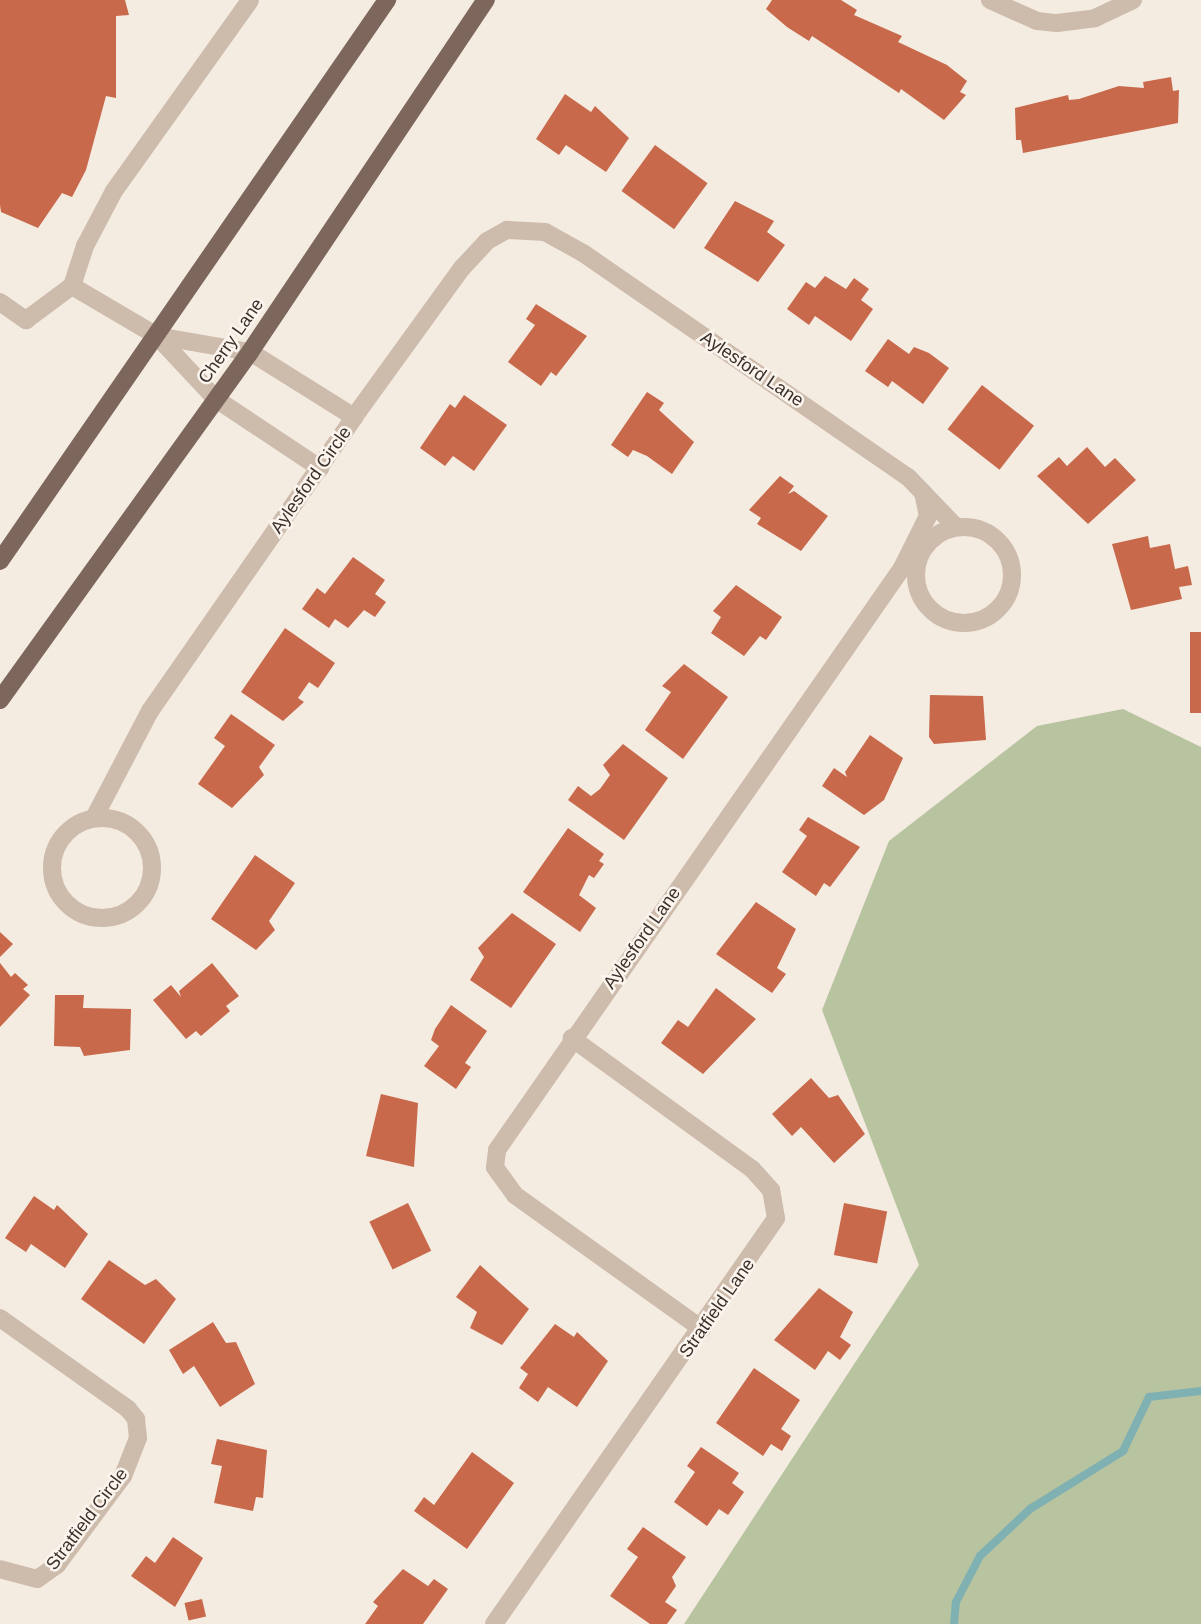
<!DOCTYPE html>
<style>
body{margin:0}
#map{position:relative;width:1201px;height:1624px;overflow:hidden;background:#f4ebe1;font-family:Arial,sans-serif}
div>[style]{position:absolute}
.green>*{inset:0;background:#b8c4a0}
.stream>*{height:8px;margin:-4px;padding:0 4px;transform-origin:4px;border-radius:4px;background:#7fb0b2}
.building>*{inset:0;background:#c8694b;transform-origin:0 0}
.minor>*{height:18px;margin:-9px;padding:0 9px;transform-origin:9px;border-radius:9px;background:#cdbbac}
.minor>.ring{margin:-9px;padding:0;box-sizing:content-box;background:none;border:18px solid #cdbbac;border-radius:50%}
.major>*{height:18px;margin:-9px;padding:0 9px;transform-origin:9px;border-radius:9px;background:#7d675c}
span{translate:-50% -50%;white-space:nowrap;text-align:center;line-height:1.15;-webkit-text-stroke:5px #fbf5ee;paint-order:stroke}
.street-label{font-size:18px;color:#3b302b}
</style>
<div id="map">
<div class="green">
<div style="clip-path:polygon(1123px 709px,1201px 747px,1201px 1624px,684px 1624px,919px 1265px,822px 1010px,889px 841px,1037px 726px)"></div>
</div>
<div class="stream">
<div style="left:954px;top:1624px;width:22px;rotate:-85deg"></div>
<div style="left:956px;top:1602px;width:52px;rotate:-62.4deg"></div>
<div style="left:980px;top:1556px;width:69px;rotate:-43.2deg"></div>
<div style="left:1030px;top:1509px;width:110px;rotate:-31.9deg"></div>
<div style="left:1123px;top:1451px;width:60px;rotate:-64.3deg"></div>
<div style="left:1149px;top:1397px;width:52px;rotate:-6.6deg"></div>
</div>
<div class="building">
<div style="clip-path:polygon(0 0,125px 0,129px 15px,116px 16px,116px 98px,106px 96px,86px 170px,72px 197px,62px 193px,38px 228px,1px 212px,0 205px)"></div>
<div style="clip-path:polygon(772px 0,841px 0,857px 10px,854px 15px,902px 36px,898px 42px,947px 65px,967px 81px,960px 92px,966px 95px,944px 120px,901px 89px,899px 93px,812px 36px,809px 41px,787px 27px,766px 9px)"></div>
<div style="clip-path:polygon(1171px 77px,1173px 91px,1179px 90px,1178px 123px,1023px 153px,1021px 140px,1016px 140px,1015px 108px,1068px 95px,1069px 100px,1079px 99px,1119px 86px,1144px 88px,1143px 82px)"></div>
<div style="clip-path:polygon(565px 94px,591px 112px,595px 106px,629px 138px,606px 172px,566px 145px,559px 155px,536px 139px)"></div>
<div style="left:655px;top:145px;width:65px;height:57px;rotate:36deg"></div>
<div style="clip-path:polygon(735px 201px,774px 221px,767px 232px,785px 245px,758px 282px,704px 248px)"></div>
<div style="clip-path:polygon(825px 276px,846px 289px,854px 278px,869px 289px,861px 300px,873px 309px,851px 341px,815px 316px,809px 325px,787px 309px,806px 282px,815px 288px)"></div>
<div style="clip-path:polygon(536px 304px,587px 336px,556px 376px,551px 372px,541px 386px,508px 362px,535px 325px,526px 319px)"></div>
<div style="clip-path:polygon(888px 339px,909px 354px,914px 347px,929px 353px,949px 368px,923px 404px,892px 381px,888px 387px,865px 371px)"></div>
<div style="left:982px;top:385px;width:66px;height:56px;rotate:38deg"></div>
<div style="clip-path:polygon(647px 392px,664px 403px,659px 410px,694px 442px,672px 474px,647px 456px,633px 450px,628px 457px,611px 445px)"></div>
<div style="clip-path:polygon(464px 395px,507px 425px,474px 471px,453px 456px,445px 466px,420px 448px,450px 404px,455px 408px)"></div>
<div style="clip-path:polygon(1087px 447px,1105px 467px,1115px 458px,1136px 480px,1088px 524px,1037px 476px,1059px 457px,1067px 466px)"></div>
<div style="clip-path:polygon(780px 476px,794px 486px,788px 494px,794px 491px,828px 516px,801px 551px,757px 524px,761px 518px,749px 510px)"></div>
<div style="clip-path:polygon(1148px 536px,1150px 548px,1170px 544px,1175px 569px,1188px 566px,1192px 585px,1179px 587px,1182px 599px,1131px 610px,1112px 544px)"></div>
<div style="clip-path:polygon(353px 557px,385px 580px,375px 594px,386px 602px,375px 617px,364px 610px,348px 628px,335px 619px,329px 628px,302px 609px,317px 588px,325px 594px)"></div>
<div style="clip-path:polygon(736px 585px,782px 617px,766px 640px,760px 636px,744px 656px,711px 633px,721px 617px,713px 611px)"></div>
<div style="clip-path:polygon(285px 628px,335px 663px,318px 688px,309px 682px,298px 698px,304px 702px,283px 721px,241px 692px)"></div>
<div style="left:1190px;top:632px;width:11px;height:81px"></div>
<div style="clip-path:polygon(684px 664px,728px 697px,683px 759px,645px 730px,671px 692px,662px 686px)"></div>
<div style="clip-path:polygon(930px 695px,983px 696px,986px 740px,934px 744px,929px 737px)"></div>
<div style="clip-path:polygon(231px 714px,275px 745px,259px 767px,264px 775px,232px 808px,198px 784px,225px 746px,214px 738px)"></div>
<div style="clip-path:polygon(870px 735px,903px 758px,884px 800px,864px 815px,822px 786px,834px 768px,847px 777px,845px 772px)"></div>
<div style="clip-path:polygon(623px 744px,668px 778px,624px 840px,568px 800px,578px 786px,591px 796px,600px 789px,610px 775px,603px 765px)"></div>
<div style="clip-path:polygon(808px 817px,860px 847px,830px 887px,824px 883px,816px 896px,782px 872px,807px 836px,799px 830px)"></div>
<div style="clip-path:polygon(568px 828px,604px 854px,599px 861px,604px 864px,594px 878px,589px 875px,579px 895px,596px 908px,580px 932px,523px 892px)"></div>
<div style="clip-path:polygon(255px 855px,295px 883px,269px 921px,275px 930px,256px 950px,211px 919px)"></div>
<div style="clip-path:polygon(756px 902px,796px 929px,777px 968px,786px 974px,772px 993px,716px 954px)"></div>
<div style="clip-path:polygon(512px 913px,556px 944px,511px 1008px,470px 980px,484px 957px,478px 948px)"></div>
<div style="clip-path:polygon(0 932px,13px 944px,0 957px)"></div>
<div style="clip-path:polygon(0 963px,11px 977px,15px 973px,28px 985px,23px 989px,30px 995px,0 1027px)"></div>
<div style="clip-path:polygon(212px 963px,239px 996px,226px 1006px,230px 1011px,201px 1036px,196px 1031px,186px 1039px,153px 1000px,171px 985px,181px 997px,179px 991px)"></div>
<div style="clip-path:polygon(716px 988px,756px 1019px,703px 1074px,661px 1043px,678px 1020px,688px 1027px)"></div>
<div style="clip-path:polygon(55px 995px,84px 995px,83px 1008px,131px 1009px,130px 1050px,84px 1056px,80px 1047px,54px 1046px)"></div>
<div style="clip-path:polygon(451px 1005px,487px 1031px,465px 1063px,471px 1067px,456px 1089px,424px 1066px,439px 1046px,431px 1040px,435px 1029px)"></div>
<div style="clip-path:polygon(811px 1078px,829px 1098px,838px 1095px,865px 1134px,834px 1163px,801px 1127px,792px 1136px,772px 1114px)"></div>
<div style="clip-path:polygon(381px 1094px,418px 1103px,414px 1167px,366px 1156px)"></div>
<div style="clip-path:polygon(34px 1196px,54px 1210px,57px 1205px,88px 1234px,65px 1268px,31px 1244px,26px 1252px,5px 1238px)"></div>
<div style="left:408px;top:1203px;width:53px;height:43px;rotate:64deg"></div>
<div style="left:844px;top:1203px;width:44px;height:53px;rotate:11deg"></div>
<div style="clip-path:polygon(109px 1260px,145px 1285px,156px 1279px,176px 1299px,144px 1344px,81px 1299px)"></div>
<div style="clip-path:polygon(480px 1265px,529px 1309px,502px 1345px,470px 1328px,477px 1312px,456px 1297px)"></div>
<div style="clip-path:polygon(819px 1288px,853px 1312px,840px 1337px,851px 1345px,840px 1360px,828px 1351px,815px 1370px,774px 1340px)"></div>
<div style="clip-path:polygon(213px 1322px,226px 1343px,236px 1342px,255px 1384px,220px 1407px,194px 1366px,183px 1374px,169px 1350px)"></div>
<div style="clip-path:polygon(555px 1324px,574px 1337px,577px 1332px,608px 1361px,577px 1407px,548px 1387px,538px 1402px,519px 1388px,528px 1374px,520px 1368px)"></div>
<div style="clip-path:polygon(754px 1368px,800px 1400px,781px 1429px,791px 1436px,782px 1451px,771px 1444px,763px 1456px,716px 1423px)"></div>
<div style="clip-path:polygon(217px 1439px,267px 1450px,263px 1498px,256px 1497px,253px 1511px,214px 1503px,222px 1466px,211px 1464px)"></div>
<div style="clip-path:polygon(701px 1447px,739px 1473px,732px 1483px,744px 1492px,728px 1515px,719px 1509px,707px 1526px,674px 1502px,695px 1472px,687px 1466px)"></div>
<div style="clip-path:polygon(472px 1452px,514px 1483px,467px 1549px,414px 1511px,424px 1497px,434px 1505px)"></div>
<div style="clip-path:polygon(643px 1527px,686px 1557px,672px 1577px,676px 1586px,665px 1602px,677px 1610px,667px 1624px,650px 1624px,610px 1596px,638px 1557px,627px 1549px)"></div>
<div style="clip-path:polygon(173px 1537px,203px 1558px,175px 1607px,131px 1576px,146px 1556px,155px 1563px)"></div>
<div style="clip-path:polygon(403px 1569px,428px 1586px,434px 1579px,448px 1589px,423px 1624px,365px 1624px,378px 1606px,373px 1602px)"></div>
<div style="left:202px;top:1599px;width:18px;height:18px;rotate:77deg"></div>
</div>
<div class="minor">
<div style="left:990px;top:0;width:51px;rotate:24.1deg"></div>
<div style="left:1037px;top:21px;width:20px;rotate:6deg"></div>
<div style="left:1057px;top:23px;width:38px;rotate:-7deg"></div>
<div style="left:1095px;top:18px;width:42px;rotate:-25.3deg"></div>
<div style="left:72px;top:286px;width:42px;rotate:-72deg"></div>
<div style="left:85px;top:246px;width:62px;rotate:-62.2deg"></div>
<div style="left:114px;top:191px;width:234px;rotate:-54.5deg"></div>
<div style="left:72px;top:286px;width:99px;rotate:30.5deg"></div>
<div style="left:157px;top:336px;width:86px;rotate:46.9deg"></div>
<div style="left:216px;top:399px;width:125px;rotate:33.6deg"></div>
<div style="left:0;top:302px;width:32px;rotate:35deg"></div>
<div style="left:26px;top:320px;width:57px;rotate:-36.5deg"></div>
<div style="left:157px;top:336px;width:94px;rotate:9.8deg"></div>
<div style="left:250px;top:352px;width:123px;rotate:32deg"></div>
<div class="ring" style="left:916px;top:527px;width:78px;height:78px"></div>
<div style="left:94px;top:818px;width:121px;rotate:-62.4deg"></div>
<div style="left:150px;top:711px;width:358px;rotate:-55.2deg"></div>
<div style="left:354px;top:417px;width:184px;rotate:-54.1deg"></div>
<div style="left:462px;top:268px;width:37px;rotate:-47deg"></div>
<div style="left:487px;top:241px;width:23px;rotate:-29deg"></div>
<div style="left:507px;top:230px;width:38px;rotate:3deg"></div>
<div style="left:545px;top:232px;width:43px;rotate:28.9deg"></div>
<div style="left:583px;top:253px;width:395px;rotate:34.6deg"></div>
<div style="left:908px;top:477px;width:69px;rotate:46.2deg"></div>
<div class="ring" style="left:52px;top:818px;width:82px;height:82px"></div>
<div style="left:0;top:1318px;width:157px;rotate:35.4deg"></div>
<div style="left:128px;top:1409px;width:13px;rotate:51deg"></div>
<div style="left:136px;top:1419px;width:19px;rotate:84deg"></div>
<div style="left:138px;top:1438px;width:41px;rotate:111.5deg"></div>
<div style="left:123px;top:1476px;width:111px;rotate:126.6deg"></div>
<div style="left:57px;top:1565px;width:24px;rotate:145deg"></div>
<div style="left:37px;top:1579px;width:38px;rotate:-165deg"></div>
<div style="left:702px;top:1329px;width:230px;rotate:-144.4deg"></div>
<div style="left:515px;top:1195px;width:34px;rotate:-126deg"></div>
<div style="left:495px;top:1167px;width:17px;rotate:-83deg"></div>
<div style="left:497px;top:1150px;width:709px;rotate:-55.17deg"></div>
<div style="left:902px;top:568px;width:58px;rotate:-63.4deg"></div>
<div style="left:928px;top:516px;width:24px;rotate:-102deg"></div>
<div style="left:494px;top:1624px;width:494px;rotate:-55.2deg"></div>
<div style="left:776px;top:1218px;width:28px;rotate:-100deg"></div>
<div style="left:771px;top:1190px;width:28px;rotate:-132deg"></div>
<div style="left:752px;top:1169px;width:223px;rotate:-144deg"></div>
</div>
<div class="major">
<div style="left:0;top:561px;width:682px;rotate:-55.4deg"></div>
<div style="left:0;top:700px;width:428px;rotate:-54.3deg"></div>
<div style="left:250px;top:352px;width:424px;rotate:-56.2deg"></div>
</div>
<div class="street-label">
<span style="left:231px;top:341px;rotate:-55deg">Cherry Lane</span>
<span style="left:752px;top:369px;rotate:34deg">Aylesford Lane</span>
<span style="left:311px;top:480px;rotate:-55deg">Aylesford Circle</span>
<span style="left:642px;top:938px;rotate:-55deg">Aylesford Lane</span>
<span style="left:717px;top:1308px;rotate:-55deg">Stratfield Lane</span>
<span style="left:87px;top:1519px;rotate:-53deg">Stratfield Circle</span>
</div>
</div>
